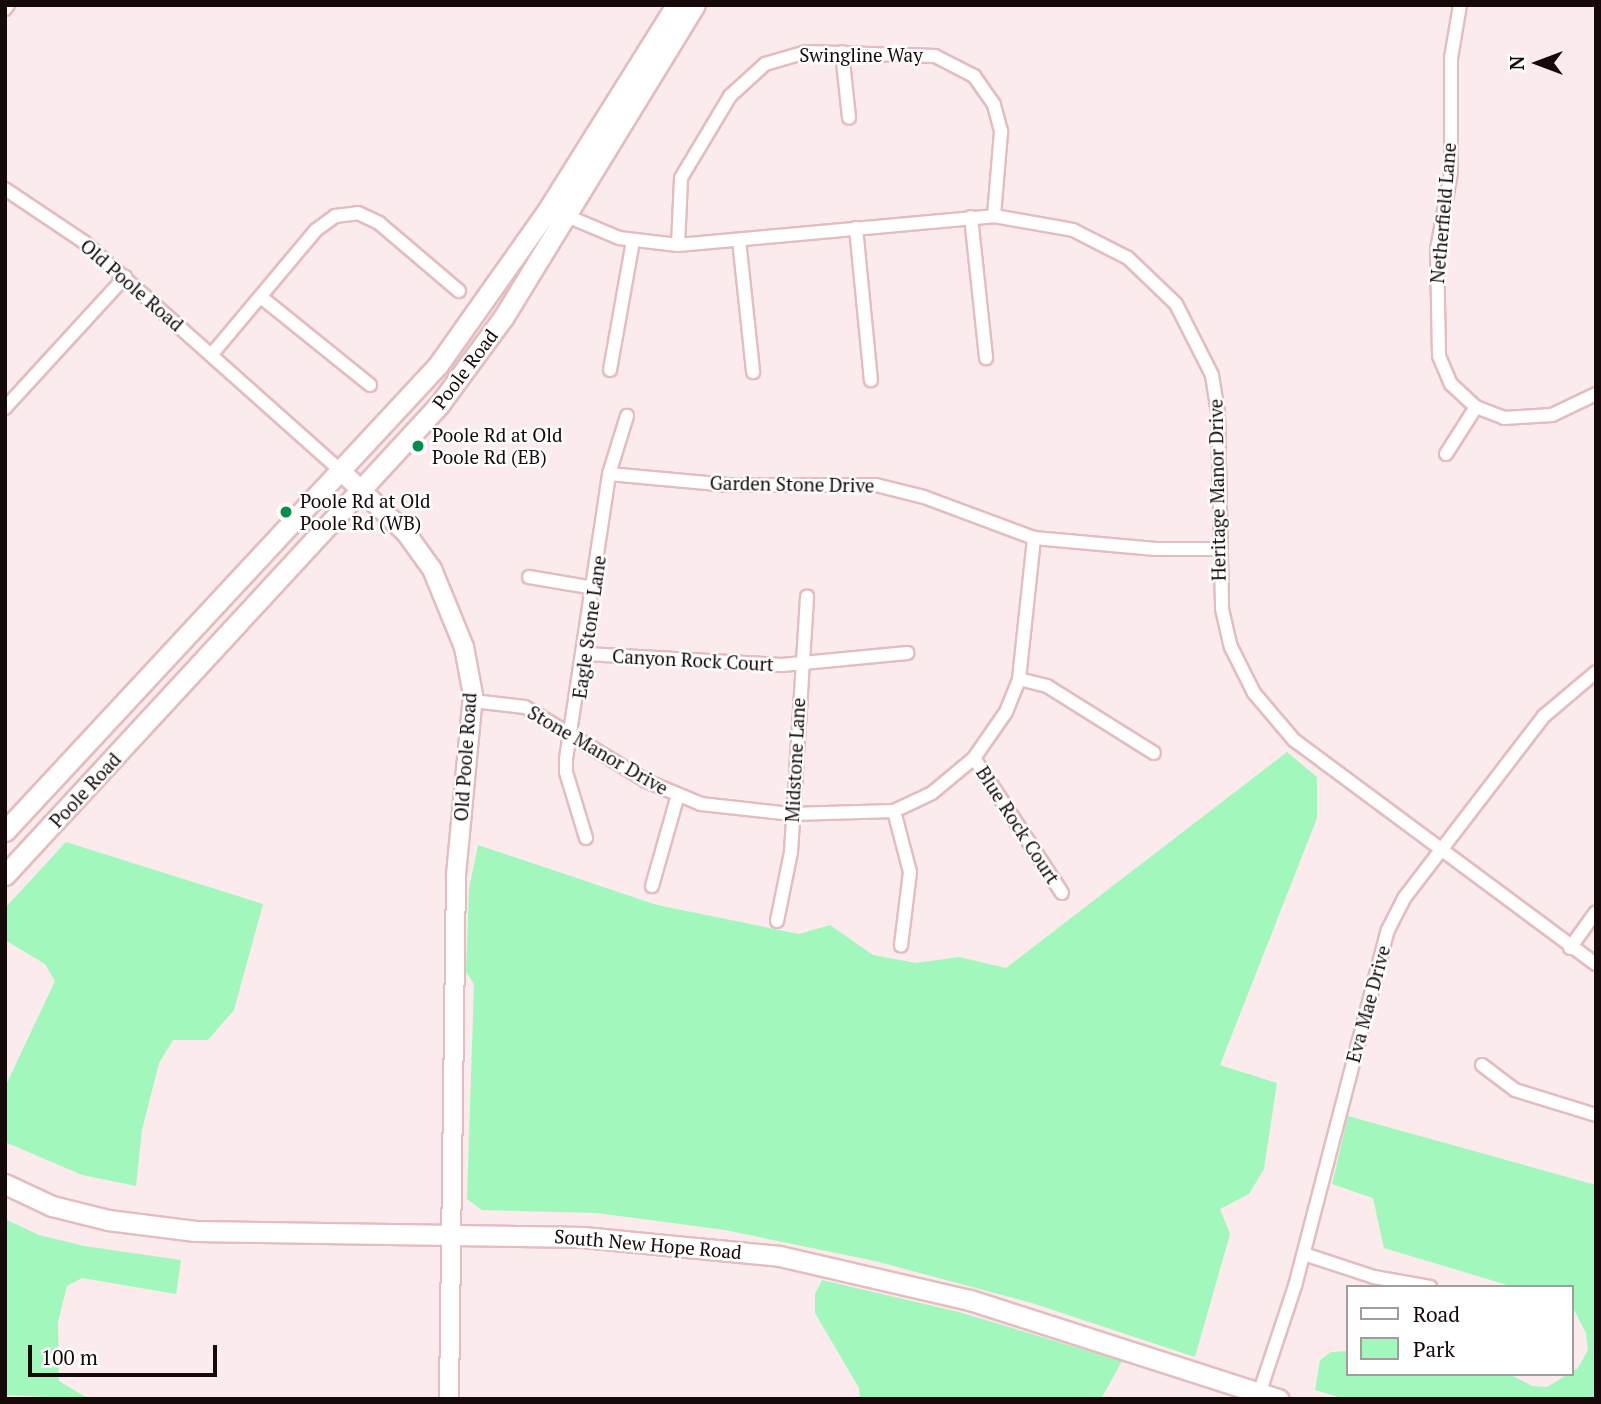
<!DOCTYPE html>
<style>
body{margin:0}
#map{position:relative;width:1601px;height:1404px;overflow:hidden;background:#fbebec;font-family:"PT Serif",serif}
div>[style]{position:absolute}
.green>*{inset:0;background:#a2f8bc}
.roads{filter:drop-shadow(2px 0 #e3bdbf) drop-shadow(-2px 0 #e3bdbf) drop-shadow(0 2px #e3bdbf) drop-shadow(0 -2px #e3bdbf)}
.street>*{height:12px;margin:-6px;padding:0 6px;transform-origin:6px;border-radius:6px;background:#fff}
.secondary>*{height:18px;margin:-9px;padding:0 9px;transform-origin:9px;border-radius:9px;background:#fff}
.primary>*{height:19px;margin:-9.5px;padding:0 9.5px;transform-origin:9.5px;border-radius:9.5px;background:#fff}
.dots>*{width:19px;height:19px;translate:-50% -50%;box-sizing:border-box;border:4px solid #fff;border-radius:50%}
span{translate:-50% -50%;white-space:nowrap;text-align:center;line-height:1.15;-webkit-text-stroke:5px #fff;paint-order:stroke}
.street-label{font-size:19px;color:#15090a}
.poi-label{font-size:19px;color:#15090a}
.left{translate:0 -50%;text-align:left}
.frame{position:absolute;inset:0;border:7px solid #15090a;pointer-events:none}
.legend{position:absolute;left:1346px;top:1285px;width:228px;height:91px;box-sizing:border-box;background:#fff;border:2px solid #a19d9d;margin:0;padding:9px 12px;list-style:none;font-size:21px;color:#15090a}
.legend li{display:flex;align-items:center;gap:14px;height:35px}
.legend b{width:35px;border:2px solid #a19d9d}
.north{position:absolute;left:1503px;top:28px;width:70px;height:70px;-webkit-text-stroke:5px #fff;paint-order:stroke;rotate:270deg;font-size:19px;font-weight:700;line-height:28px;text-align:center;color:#15090a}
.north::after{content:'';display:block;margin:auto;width:24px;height:32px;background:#15090a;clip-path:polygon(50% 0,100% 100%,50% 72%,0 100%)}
.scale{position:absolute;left:28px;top:1345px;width:189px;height:32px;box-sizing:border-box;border:4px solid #15090a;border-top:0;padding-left:9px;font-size:21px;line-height:24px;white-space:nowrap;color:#15090a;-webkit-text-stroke:5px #fff;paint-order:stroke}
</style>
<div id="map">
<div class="green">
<div style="clip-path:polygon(1287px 752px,1317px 777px,1317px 818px,1220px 1065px,1277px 1083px,1264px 1169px,1249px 1194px,1220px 1209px,1230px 1234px,1195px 1357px,1032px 1303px,875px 1261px,725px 1230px,597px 1213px,482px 1210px,467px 1199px,474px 984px,466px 972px,469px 889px,478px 845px,657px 905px,799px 934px,830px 925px,873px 955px,916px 963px,959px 957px,1006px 968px)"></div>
<div style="clip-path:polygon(66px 842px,263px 904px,234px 1010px,208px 1040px,173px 1040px,159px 1063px,142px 1130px,136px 1186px,82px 1175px,5px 1142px,5px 1087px,55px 981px,45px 964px,5px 940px,5px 908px)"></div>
<div style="clip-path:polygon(1348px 1116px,1596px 1185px,1596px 1399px,1345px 1399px,1315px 1390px,1320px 1360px,1331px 1352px,1347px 1351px,1347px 1374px,1509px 1374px,1532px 1386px,1547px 1387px,1578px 1368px,1588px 1350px,1586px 1333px,1571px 1304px,1571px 1287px,1514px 1287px,1384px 1248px,1373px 1198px,1332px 1184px)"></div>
<div style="clip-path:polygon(5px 1219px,39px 1235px,84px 1246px,181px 1260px,176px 1294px,82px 1278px,67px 1286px,58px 1322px,59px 1381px,89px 1399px,5px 1395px)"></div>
<div style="clip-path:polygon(822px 1280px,959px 1312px,1122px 1361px,1101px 1399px,860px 1399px,859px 1388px,815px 1313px,815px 1294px)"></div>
</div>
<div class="roads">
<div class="street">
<div style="left:1460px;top:5px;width:54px;rotate:99.6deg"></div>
<div style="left:1451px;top:58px;width:114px;rotate:90deg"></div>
<div style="left:1451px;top:172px;width:79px;rotate:100.2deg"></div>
<div style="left:1437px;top:250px;width:106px;rotate:88.9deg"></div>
<div style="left:1439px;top:356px;width:30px;rotate:67deg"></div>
<div style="left:1451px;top:384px;width:34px;rotate:43deg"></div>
<div style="left:1476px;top:407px;width:30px;rotate:21deg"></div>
<div style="left:1504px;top:418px;width:48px;rotate:-3.6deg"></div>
<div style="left:1552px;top:415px;width:49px;rotate:-25.5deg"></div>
<div style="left:5px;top:9px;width:5px;rotate:-53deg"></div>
<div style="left:842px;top:52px;width:66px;rotate:83.9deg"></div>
<div style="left:5px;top:189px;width:95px;rotate:33.9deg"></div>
<div style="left:84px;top:242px;width:346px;rotate:41.7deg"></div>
<div style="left:562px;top:214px;width:62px;rotate:22.8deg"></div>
<div style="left:619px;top:238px;width:59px;rotate:6.8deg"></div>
<div style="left:678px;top:245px;width:317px;rotate:-5.2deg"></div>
<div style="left:994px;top:216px;width:80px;rotate:10deg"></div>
<div style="left:1073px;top:230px;width:62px;rotate:27deg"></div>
<div style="left:1128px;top:258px;width:66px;rotate:43.8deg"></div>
<div style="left:1176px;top:304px;width:80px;rotate:63.1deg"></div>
<div style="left:1212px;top:375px;width:39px;rotate:81deg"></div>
<div style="left:1218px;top:414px;width:195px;rotate:88.8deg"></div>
<div style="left:1222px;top:609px;width:39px;rotate:77deg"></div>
<div style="left:1231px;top:647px;width:51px;rotate:63.4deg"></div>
<div style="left:1254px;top:693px;width:62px;rotate:49.6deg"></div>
<div style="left:1294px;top:740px;width:376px;rotate:36.6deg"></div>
<div style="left:971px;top:217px;width:142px;rotate:83.9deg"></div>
<div style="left:856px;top:228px;width:153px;rotate:84.4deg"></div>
<div style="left:739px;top:240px;width:133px;rotate:83.9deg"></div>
<div style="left:678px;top:245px;width:67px;rotate:-87.4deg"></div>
<div style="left:681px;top:178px;width:96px;rotate:-59.1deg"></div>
<div style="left:730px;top:96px;width:47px;rotate:-42.4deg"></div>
<div style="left:765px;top:64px;width:43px;rotate:-16.3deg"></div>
<div style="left:806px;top:52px;width:129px;rotate:1.8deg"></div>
<div style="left:935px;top:56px;width:44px;rotate:27.1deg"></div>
<div style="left:974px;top:76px;width:35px;rotate:55deg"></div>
<div style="left:994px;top:105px;width:28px;rotate:75deg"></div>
<div style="left:1001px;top:132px;width:84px;rotate:94.8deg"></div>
<div style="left:261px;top:297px;width:140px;rotate:38.9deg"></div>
<div style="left:212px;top:354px;width:162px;rotate:-50deg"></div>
<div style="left:316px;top:230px;width:24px;rotate:-36deg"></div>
<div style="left:335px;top:216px;width:23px;rotate:-7deg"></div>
<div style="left:358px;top:213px;width:23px;rotate:25deg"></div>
<div style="left:379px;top:223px;width:105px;rotate:40.4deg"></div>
<div style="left:610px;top:370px;width:131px;rotate:-79.9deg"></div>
<div style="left:5px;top:408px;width:178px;rotate:-47.5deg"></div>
<div style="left:1446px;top:454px;width:56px;rotate:-57.4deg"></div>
<div style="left:609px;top:474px;width:120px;rotate:5.3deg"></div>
<div style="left:728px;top:485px;width:148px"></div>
<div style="left:876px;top:485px;width:49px;rotate:14deg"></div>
<div style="left:924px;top:497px;width:117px;rotate:20.4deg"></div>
<div style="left:1034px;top:538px;width:122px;rotate:5.2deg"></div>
<div style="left:1156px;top:549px;width:62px"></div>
<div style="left:529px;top:577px;width:67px;rotate:9.5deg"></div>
<div style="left:586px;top:654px;width:196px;rotate:3.2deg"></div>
<div style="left:782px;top:665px;width:126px;rotate:-5.5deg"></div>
<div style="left:1019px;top:679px;width:29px;rotate:14deg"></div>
<div style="left:1047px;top:686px;width:126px;rotate:32.1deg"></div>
<div style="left:473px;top:701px;width:52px;rotate:6.6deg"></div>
<div style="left:525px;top:707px;width:142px;rotate:31.4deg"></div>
<div style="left:646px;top:781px;width:60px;rotate:22.7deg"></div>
<div style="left:701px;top:804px;width:92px;rotate:6.3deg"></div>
<div style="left:792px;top:814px;width:102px;rotate:-1.7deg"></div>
<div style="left:894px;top:811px;width:42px;rotate:-25.3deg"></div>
<div style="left:932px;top:793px;width:55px;rotate:-39.8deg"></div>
<div style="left:974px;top:758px;width:56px;rotate:-55.2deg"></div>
<div style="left:1006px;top:712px;width:35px;rotate:-68deg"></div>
<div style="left:1019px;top:679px;width:142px;rotate:-83.9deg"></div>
<div style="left:974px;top:758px;width:161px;rotate:56.9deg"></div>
<div style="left:894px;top:811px;width:63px;rotate:75.3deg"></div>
<div style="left:910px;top:872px;width:74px;rotate:97deg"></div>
<div style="left:586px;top:838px;width:69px;rotate:-106.9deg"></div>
<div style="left:566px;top:772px;width:13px;rotate:-90deg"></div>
<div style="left:566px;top:759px;width:288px;rotate:-81.4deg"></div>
<div style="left:609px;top:474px;width:61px;rotate:-72.8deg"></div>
<div style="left:652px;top:886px;width:95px;rotate:-74.1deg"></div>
<div style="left:777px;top:921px;width:70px;rotate:-78.5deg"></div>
<div style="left:791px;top:852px;width:256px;rotate:-86.4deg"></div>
<div style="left:1570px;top:948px;width:44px;rotate:-54.2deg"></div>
<div style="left:1482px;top:1065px;width:41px;rotate:37.1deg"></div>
<div style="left:1515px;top:1090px;width:85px;rotate:17.2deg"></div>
<div style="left:1304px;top:1254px;width:74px;rotate:18.2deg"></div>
<div style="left:1374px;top:1277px;width:57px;rotate:10.1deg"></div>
<div style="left:1258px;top:1397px;width:117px;rotate:-71.6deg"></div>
<div style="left:1295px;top:1286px;width:368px;rotate:-75.4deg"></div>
<div style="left:1388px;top:930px;width:37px;rotate:-63deg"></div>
<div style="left:1405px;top:897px;width:228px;rotate:-52.5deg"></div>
<div style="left:1544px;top:716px;width:68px;rotate:-40.2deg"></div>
</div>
<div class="secondary">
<div style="left:342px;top:472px;width:88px;rotate:43.6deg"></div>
<div style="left:406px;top:533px;width:44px;rotate:54.2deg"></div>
<div style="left:432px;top:569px;width:84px;rotate:67.7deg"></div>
<div style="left:464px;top:647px;width:49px;rotate:79.4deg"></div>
<div style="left:473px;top:695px;width:181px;rotate:95.4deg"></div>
<div style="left:456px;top:875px;width:524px;rotate:90.77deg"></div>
</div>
<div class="primary">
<div style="left:5px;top:831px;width:636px;rotate:-47.1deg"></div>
<div style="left:438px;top:365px;width:189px;rotate:-54.7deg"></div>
<div style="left:547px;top:211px;width:243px;rotate:-57.9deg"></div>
<div style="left:5px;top:875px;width:640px;rotate:-47.28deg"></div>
<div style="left:439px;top:405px;width:108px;rotate:-53.7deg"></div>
<div style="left:503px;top:318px;width:367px;rotate:-58.5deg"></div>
<div style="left:5px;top:1184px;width:52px;rotate:25.1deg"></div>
<div style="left:52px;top:1206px;width:58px;rotate:14deg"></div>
<div style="left:108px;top:1220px;width:88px;rotate:7.2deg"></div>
<div style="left:195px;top:1231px;width:388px;rotate:0.9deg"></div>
<div style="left:583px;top:1237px;width:197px;rotate:5.5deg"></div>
<div style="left:779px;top:1256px;width:196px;rotate:13deg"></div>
<div style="left:970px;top:1300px;width:324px;rotate:17.8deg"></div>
</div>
</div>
<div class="dots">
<div style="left:418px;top:446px;background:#048d4a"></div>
<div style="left:286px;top:512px;background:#048d4a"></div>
</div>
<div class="street-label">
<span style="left:861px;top:55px">Swingline Way</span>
<span style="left:1443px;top:213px;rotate:-85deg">Netherfield Lane</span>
<span style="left:132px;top:285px;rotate:41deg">Old Poole Road</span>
<span style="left:465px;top:369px;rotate:-53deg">Poole Road</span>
<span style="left:792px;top:484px;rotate:1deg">Garden Stone Drive</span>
<span style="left:1217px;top:490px;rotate:-91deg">Heritage Manor Drive</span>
<span style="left:589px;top:627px;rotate:-82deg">Eagle Stone Lane</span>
<span style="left:693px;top:660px;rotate:3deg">Canyon Rock Court</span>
<span style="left:598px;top:750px;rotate:30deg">Stone Manor Drive</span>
<span style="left:465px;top:757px;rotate:-86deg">Old Poole Road</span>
<span style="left:795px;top:760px;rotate:-87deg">Midstone Lane</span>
<span style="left:85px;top:790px;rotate:-47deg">Poole Road</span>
<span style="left:1018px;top:825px;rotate:57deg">Blue Rock Court</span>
<span style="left:1368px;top:1004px;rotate:-75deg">Eva Mae Drive</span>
<span style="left:648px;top:1244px;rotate:5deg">South New Hope Road</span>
</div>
<div class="poi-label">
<span class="left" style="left:432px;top:446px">Poole Rd at Old<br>Poole Rd (EB)</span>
<span class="left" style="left:300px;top:512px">Poole Rd at Old<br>Poole Rd (WB)</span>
</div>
<div class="frame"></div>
<ul class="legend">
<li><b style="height:9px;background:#fff"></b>Road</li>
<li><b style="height:19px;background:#a2f8bc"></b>Park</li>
</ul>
<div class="north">N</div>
<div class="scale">100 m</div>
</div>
